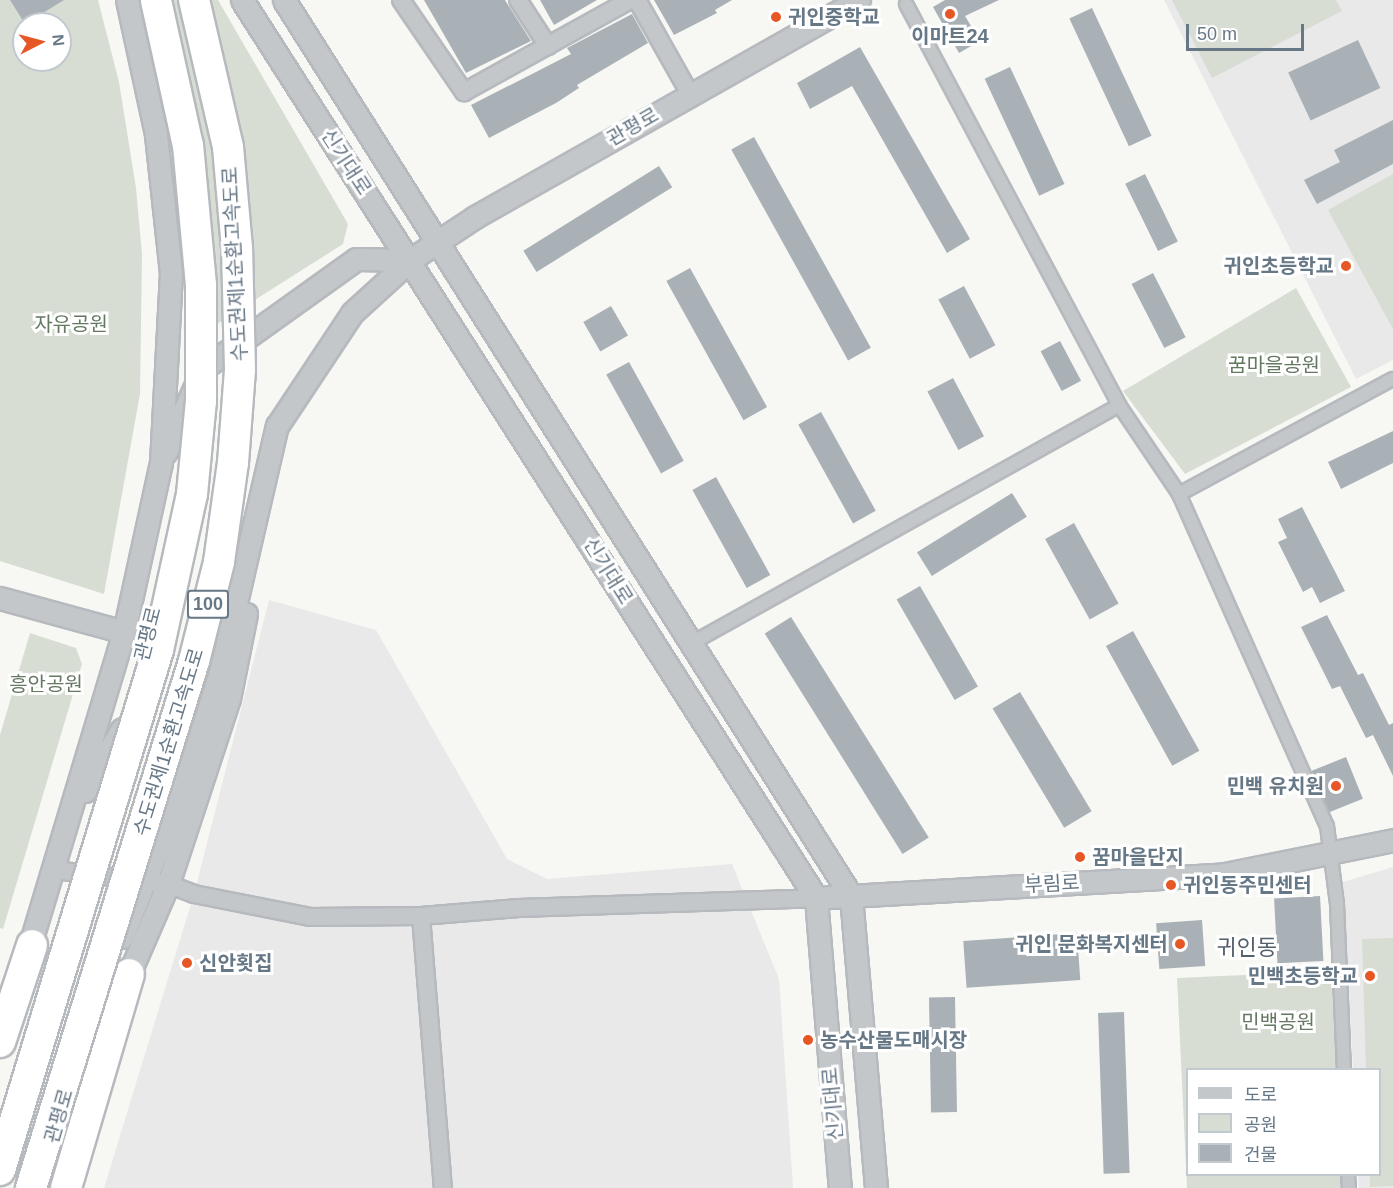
<!DOCTYPE html>
<meta charset="utf-8">
<style>
body{margin:0}
#map{position:relative;width:1393px;height:1188px;overflow:hidden;background:#f7f8f4;font-family:Arial,"Noto Sans KR",sans-serif}
div>[style]{position:absolute}
.built>*{inset:0;background:#e8e9e8}
.green>*{inset:0;background:#d7ddd3}
.building>*{inset:0;background:#a9b1b7;transform-origin:0 0}
.roads{filter:drop-shadow(2px 0 #b6b9bd) drop-shadow(-2px 0 #b6b9bd) drop-shadow(0 2px #b6b9bd) drop-shadow(0 -2px #b6b9bd)}
.pedestrian>*{height:12px;margin:-6px;padding:0 6px;transform-origin:6px;border-radius:6px;background:#c3c7ca}
.minor>*{height:16px;margin:-8px;padding:0 8px;transform-origin:8px;border-radius:8px;background:#c3c7ca}
.tertiary>*{height:21px;margin:-10.5px;padding:0 10.5px;transform-origin:10.5px;border-radius:10.5px;background:#c3c7ca}
.motorway>*{height:30px;margin:-15px;padding:0 15px;transform-origin:15px;border-radius:15px;background:#fff}
.bridges{filter:drop-shadow(2px 0 #b6b9bd) drop-shadow(-2px 0 #b6b9bd) drop-shadow(0 2px #b6b9bd) drop-shadow(0 -2px #b6b9bd)}
.motorway-bridge>*{height:30px;margin:-15px;padding:0 15px;transform-origin:15px;border-radius:15px;background:#fff}
.dots>*{width:16px;height:16px;translate:-50% -50%;box-sizing:border-box;border:3px solid #fff;border-radius:50%}
span{translate:-50% -50%;white-space:nowrap;text-align:center;line-height:1.15;-webkit-text-stroke:6px #fff;paint-order:stroke}
.shield-label span{padding:2px 4px;background:#fff;border:2px solid;border-radius:4px;-webkit-text-stroke-width:0}
.shield-label{font-size:18px;color:#667786;font-weight:700}
.poi-label{font-size:20px;color:#667786;font-weight:700}
.left{translate:0 -50%;text-align:left}
.right{translate:-100% -50%;text-align:right}
.street-label{font-size:20px;color:#667786}
.park-label{font-size:20px;color:#657861}
.quarter-label{font-size:22px;color:#54606b}
.legend{position:absolute;left:1186px;top:1068px;width:195px;height:108px;box-sizing:border-box;background:#fff;border:2px solid #c2c9cf;margin:0;padding:8px 10px;list-style:none;font-size:18px;color:#667786}
.legend li{display:flex;align-items:center;gap:12px;height:30px}
.legend b{width:30px;border:2px solid #c2c9cf}
.north{position:absolute;left:12px;top:12px;width:60px;height:60px;box-sizing:border-box;background:#fff;border:2px solid #c2c9cf;border-radius:50%;rotate:84deg;font-size:16px;font-weight:700;line-height:24px;text-align:center;color:#667786}
.north::after{content:'';display:block;margin:auto;width:21px;height:27px;background:#e75625;clip-path:polygon(50% 0,100% 100%,50% 72%,0 100%)}
.scale{position:absolute;left:1186px;top:24px;width:118px;height:27px;box-sizing:border-box;border:3px solid #667786;border-top:0;padding-left:8px;font-size:18px;line-height:21px;white-space:nowrap;color:#667786;-webkit-text-stroke:4px #fff;paint-order:stroke}
</style>
<div id="map">
<div class="built">
<div style="clip-path:polygon(1164px 0,1393px 0,1393px 360px,1356px 379px)"></div>
<div style="clip-path:polygon(269px 600px,376px 630px,507px 859px,547px 879px,732px 864px,779px 979px,793px 1188px,104px 1188px,194px 894px)"></div>
<div style="clip-path:polygon(1393px 867px,1393px 1188px,1359px 1188px,1358px 1175px,1380px 1174px,1380px 1070px,1353px 1069px,1343px 882px)"></div>
</div>
<div class="green">
<div style="clip-path:polygon(evenodd,0 0,98px 0,119px 82px,136px 188px,142px 254px,140px 394px,104px 594px,0 561px,0 0,24px 24px,60px 24px,60px 60px,24px 60px,24px 24px)"></div>
<div style="clip-path:polygon(163px 0,218px 0,348px 224px,343px 244px,203px 333px)"></div>
<div style="clip-path:polygon(1172px 0,1336px 0,1342px 11px,1212px 78px)"></div>
<div style="clip-path:polygon(1393px 174px,1393px 329px,1328px 210px)"></div>
<div style="clip-path:polygon(1296px 288px,1351px 387px,1185px 474px,1123px 391px)"></div>
<div style="clip-path:polygon(30px 633px,76px 648px,82px 664px,3px 929px,0 928px,0 735px)"></div>
<div style="clip-path:polygon(1393px 938px,1393px 1186px,1370px 1187px,1370px 1175px,1380px 1174px,1380px 1070px,1366px 1069px,1362px 939px)"></div>
<div style="clip-path:polygon(1334px 971px,1338px 1069px,1188px 1070px,1188px 1174px,1344px 1175px,1344px 1188px,1187px 1188px,1177px 978px)"></div>
</div>
<div class="building">
<div style="clip-path:polygon(10px 0,64px 0,25px 24px)"></div>
<div style="clip-path:polygon(424px 0,505px 0,531px 41px,466px 73px)"></div>
<div style="clip-path:polygon(540px 0,597px 0,554px 25px)"></div>
<div style="clip-path:polygon(654px 0,732px 0,715px 10px,717px 13px,674px 35px)"></div>
<div style="clip-path:polygon(945px 0,999px 0,965px 16px,980px 41px,959px 53px,933px 7px)"></div>
<div style="left:1092px;top:8px;width:141px;height:25px;rotate:65deg"></div>
<div style="clip-path:polygon(632px 14px,648px 43px,577px 85px,579px 88px,556px 103px,489px 138px,471px 105px,571px 54px,567px 48px)"></div>
<div style="left:1358px;top:40px;width:53px;height:77px;rotate:65deg"></div>
<div style="clip-path:polygon(860px 47px,970px 239px,947px 253px,852px 86px,810px 109px,797px 83px)"></div>
<div style="left:1010px;top:67px;width:129px;height:28px;rotate:65deg"></div>
<div style="clip-path:polygon(1393px 120px,1393px 164px,1317px 204px,1304px 180px,1340px 162px,1334px 150px)"></div>
<div style="left:754px;top:137px;width:241px;height:26px;rotate:61deg"></div>
<div style="left:659px;top:166px;width:25px;height:160px;rotate:58deg"></div>
<div style="left:1145px;top:174px;width:75px;height:22px;rotate:64deg"></div>
<div style="left:690px;top:268px;width:159px;height:27px;rotate:61deg"></div>
<div style="left:1153px;top:273px;width:72px;height:24px;rotate:63deg"></div>
<div style="left:964px;top:286px;width:67px;height:29px;rotate:62deg"></div>
<div style="left:611px;top:306px;width:34px;height:32px;rotate:60deg"></div>
<div style="left:1060px;top:341px;width:45px;height:22px;rotate:62deg"></div>
<div style="left:629px;top:362px;width:113px;height:26px;rotate:61deg"></div>
<div style="left:953px;top:378px;width:66px;height:29px;rotate:62deg"></div>
<div style="left:821px;top:412px;width:113px;height:26px;rotate:61deg"></div>
<div style="clip-path:polygon(1393px 431px,1393px 463px,1341px 489px,1328px 462px)"></div>
<div style="left:716px;top:477px;width:112px;height:27px;rotate:61deg"></div>
<div style="left:1012px;top:493px;width:28px;height:112px;rotate:58deg"></div>
<div style="clip-path:polygon(1302px 507px,1345px 591px,1320px 603px,1312px 587px,1303px 592px,1278px 542px,1287px 538px,1278px 519px)"></div>
<div style="left:1074px;top:523px;width:92px;height:33px;rotate:61deg"></div>
<div style="left:920px;top:586px;width:116px;height:27px;rotate:60deg"></div>
<div style="clip-path:polygon(1327px 615px,1358px 675px,1363px 673px,1389px 725px,1393px 723px,1393px 776px,1373px 735px,1366px 738px,1340px 686px,1332px 689px,1301px 627px)"></div>
<div style="left:791px;top:617px;width:260px;height:31px;rotate:58deg"></div>
<div style="left:1133px;top:631px;width:137px;height:31px;rotate:61deg"></div>
<div style="left:1020px;top:692px;width:139px;height:32px;rotate:59deg"></div>
<div style="left:1346px;top:757px;width:45px;height:37px;rotate:68deg"></div>
<div style="left:1320px;top:896px;width:65px;height:46px;rotate:87deg"></div>
<div style="left:1202px;top:920px;width:46px;height:46px;rotate:86deg"></div>
<div style="left:1077px;top:933px;width:47px;height:114px;rotate:86deg"></div>
<div style="left:955px;top:997px;width:115px;height:26px;rotate:89deg"></div>
<div style="left:1124px;top:1012px;width:161px;height:26px;rotate:88deg"></div>
</div>
<div class="roads">
<div class="pedestrian">
<div style="left:906px;top:4px;width:454px;rotate:62deg"></div>
<div style="left:1119px;top:405px;width:107px;rotate:56deg"></div>
<div style="left:1179px;top:494px;width:363px;rotate:66deg"></div>
<div style="left:1327px;top:826px;width:79px;rotate:82.7deg"></div>
<div style="left:1337px;top:904px;width:166px;rotate:87.6deg"></div>
<div style="left:1179px;top:494px;width:243px;rotate:-28.3deg"></div>
<div style="left:692px;top:643px;width:489px;rotate:-29.1deg"></div>
<div style="left:1348px;top:1174px;width:14px;rotate:86deg"></div>
</div>
<div class="minor">
<div style="left:401px;top:0;width:112px;rotate:55.6deg"></div>
<div style="left:464px;top:92px;width:190px;rotate:-29deg"></div>
<div style="left:518px;top:0;width:55px;rotate:56.9deg"></div>
<div style="left:637px;top:0;width:110px;rotate:60.6deg"></div>
<div style="left:55px;top:870px;width:114px;rotate:7.1deg"></div>
<div style="left:168px;top:884px;width:28px;rotate:21deg"></div>
<div style="left:194px;top:894px;width:118px;rotate:11.2deg"></div>
<div style="left:310px;top:917px;width:111px;rotate:-0.5deg"></div>
<div style="left:421px;top:916px;width:98px;rotate:-4.7deg"></div>
<div style="left:519px;top:908px;width:297px;rotate:-1.9deg"></div>
<div style="left:421px;top:916px;width:273px;rotate:85.4deg"></div>
</div>
<div class="tertiary">
<div style="left:242px;top:0;width:1066px;rotate:57.41deg"></div>
<div style="left:816px;top:898px;width:291px;rotate:85.3deg"></div>
<div style="left:284px;top:0;width:1060px;rotate:57.67deg"></div>
<div style="left:851px;top:896px;width:293px;rotate:85.1deg"></div>
<div style="left:201px;top:380px;width:12px;rotate:-76deg"></div>
<div style="left:204px;top:368px;width:187px;rotate:-35.6deg"></div>
<div style="left:356px;top:259px;width:54px;rotate:1.1deg"></div>
<div style="left:166px;top:452px;width:74px;rotate:-66.2deg"></div>
<div style="left:0;top:598px;width:129px;rotate:15.3deg"></div>
<div style="left:85px;top:791px;width:72px;rotate:-59.2deg"></div>
<div style="left:816px;top:898px;width:405px;rotate:-3.3deg"></div>
<div style="left:1220px;top:875px;width:177px;rotate:-11.4deg"></div>
<div style="left:122px;top:937px;width:167px;rotate:-67.9deg"></div>
<div style="left:185px;top:782px;width:115px;rotate:-72.3deg"></div>
<div style="left:220px;top:672px;width:253px;rotate:-77deg"></div>
<div style="left:277px;top:426px;width:136px;rotate:-56.4deg"></div>
<div style="left:352px;top:313px;width:79px;rotate:-42.4deg"></div>
<div style="left:410px;top:260px;width:78px;rotate:-33.5deg"></div>
<div style="left:475px;top:217px;width:441px;rotate:-29.5deg"></div>
<div style="left:26px;top:958px;width:340px;rotate:-73.3deg"></div>
<div style="left:124px;top:632px;width:173px;rotate:-77.7deg"></div>
<div style="left:161px;top:463px;width:190px;rotate:-87deg"></div>
<div style="left:171px;top:273px;width:140px;rotate:-96.2deg"></div>
<div style="left:156px;top:134px;width:137px;rotate:-102.2deg"></div>
<div style="left:129px;top:974px;width:98px;rotate:-66.6deg"></div>
<div style="left:168px;top:884px;width:195px;rotate:-71.8deg"></div>
<div style="left:229px;top:699px;width:87px;rotate:-78.7deg"></div>
</div>
<div class="motorway">
<div style="left:0;top:1042px;width:102px;rotate:-71.7deg"></div>
<div style="left:66px;top:1188px;width:223px;rotate:-73.6deg"></div>
</div>
</div>
<div class="bridges">
<div class="motorway-bridge">
<div style="left:0;top:1170px;width:543px;rotate:-73.1deg"></div>
<div style="left:158px;top:650px;width:160px;rotate:-77.7deg"></div>
<div style="left:192px;top:494px;width:93px;rotate:-84.5deg"></div>
<div style="left:201px;top:401px;width:116px;rotate:-90deg"></div>
<div style="left:201px;top:285px;width:140px;rotate:-95.3deg"></div>
<div style="left:188px;top:146px;width:149px;rotate:-102.4deg"></div>
<div style="left:31px;top:1188px;width:552px;rotate:-72.81deg"></div>
<div style="left:194px;top:661px;width:102px;rotate:-75.8deg"></div>
<div style="left:219px;top:562px;width:100px;rotate:-82deg"></div>
<div style="left:233px;top:463px;width:94px;rotate:-85.7deg"></div>
<div style="left:240px;top:369px;width:121px;rotate:-91.4deg"></div>
<div style="left:237px;top:248px;width:101px;rotate:-95.1deg"></div>
<div style="left:228px;top:147px;width:151px;rotate:-103deg"></div>
</div>
</div>
<div class="dots">
<div style="left:950px;top:14px;background:#e75625"></div>
<div style="left:776px;top:17px;background:#e75625"></div>
<div style="left:1346px;top:266px;background:#e75625"></div>
<div style="left:1336px;top:786px;background:#e75625"></div>
<div style="left:1080px;top:857px;background:#e75625"></div>
<div style="left:1171px;top:885px;background:#e75625"></div>
<div style="left:1180px;top:944px;background:#e75625"></div>
<div style="left:187px;top:963px;background:#e75625"></div>
<div style="left:1370px;top:976px;background:#e75625"></div>
<div style="left:808px;top:1040px;background:#e75625"></div>
</div>
<div class="shield-label">
<span style="left:208px;top:604px">100</span>
</div>
<div class="poi-label">
<span class="left" style="left:788px;top:17px">귀인중학교</span>
<span style="left:950px;top:36px">이마트24</span>
<span class="right" style="left:1334px;top:266px">귀인초등학교</span>
<span class="right" style="left:1324px;top:786px">민백 유치원</span>
<span class="left" style="left:1092px;top:857px">꿈마을단지</span>
<span class="left" style="left:1183px;top:885px">귀인동주민센터</span>
<span class="right" style="left:1168px;top:944px">귀인 문화복지센터</span>
<span class="left" style="left:199px;top:963px">신안횟집</span>
<span class="right" style="left:1358px;top:976px">민백초등학교</span>
<span class="left" style="left:820px;top:1040px">농수산물도매시장</span>
</div>
<div class="street-label">
<span style="left:633px;top:127px;rotate:-30deg">관평로</span>
<span style="left:346px;top:162px;rotate:57deg">신기대로</span>
<span style="left:235px;top:264px;rotate:-93deg">수도권제1순환고속도로</span>
<span style="left:608px;top:571px;rotate:58deg">신기대로</span>
<span style="left:148px;top:634px;rotate:-76deg">관평로</span>
<span style="left:169px;top:742px;rotate:-73deg">수도권제1순환고속도로</span>
<span style="left:1052px;top:884px;rotate:-3deg">부림로</span>
<span style="left:833px;top:1104px;rotate:-95deg">신기대로</span>
<span style="left:59px;top:1116px;rotate:-74deg">관평로</span>
</div>
<div class="park-label">
<span style="left:71px;top:324px">자유공원</span>
<span style="left:1274px;top:365px">꿈마을공원</span>
<span style="left:46px;top:684px">흥안공원</span>
<span style="left:1278px;top:1022px">민백공원</span>
</div>
<div class="quarter-label">
<span style="left:1247px;top:948px">귀인동</span>
</div>
<ul class="legend">
<li><b style="height:8px;background:#c3c7ca"></b>도로</li>
<li><b style="height:16px;background:#d7ddd3"></b>공원</li>
<li><b style="height:16px;background:#a9b1b7"></b>건물</li>
</ul>
<div class="north">N</div>
<div class="scale">50 m</div>
</div>
